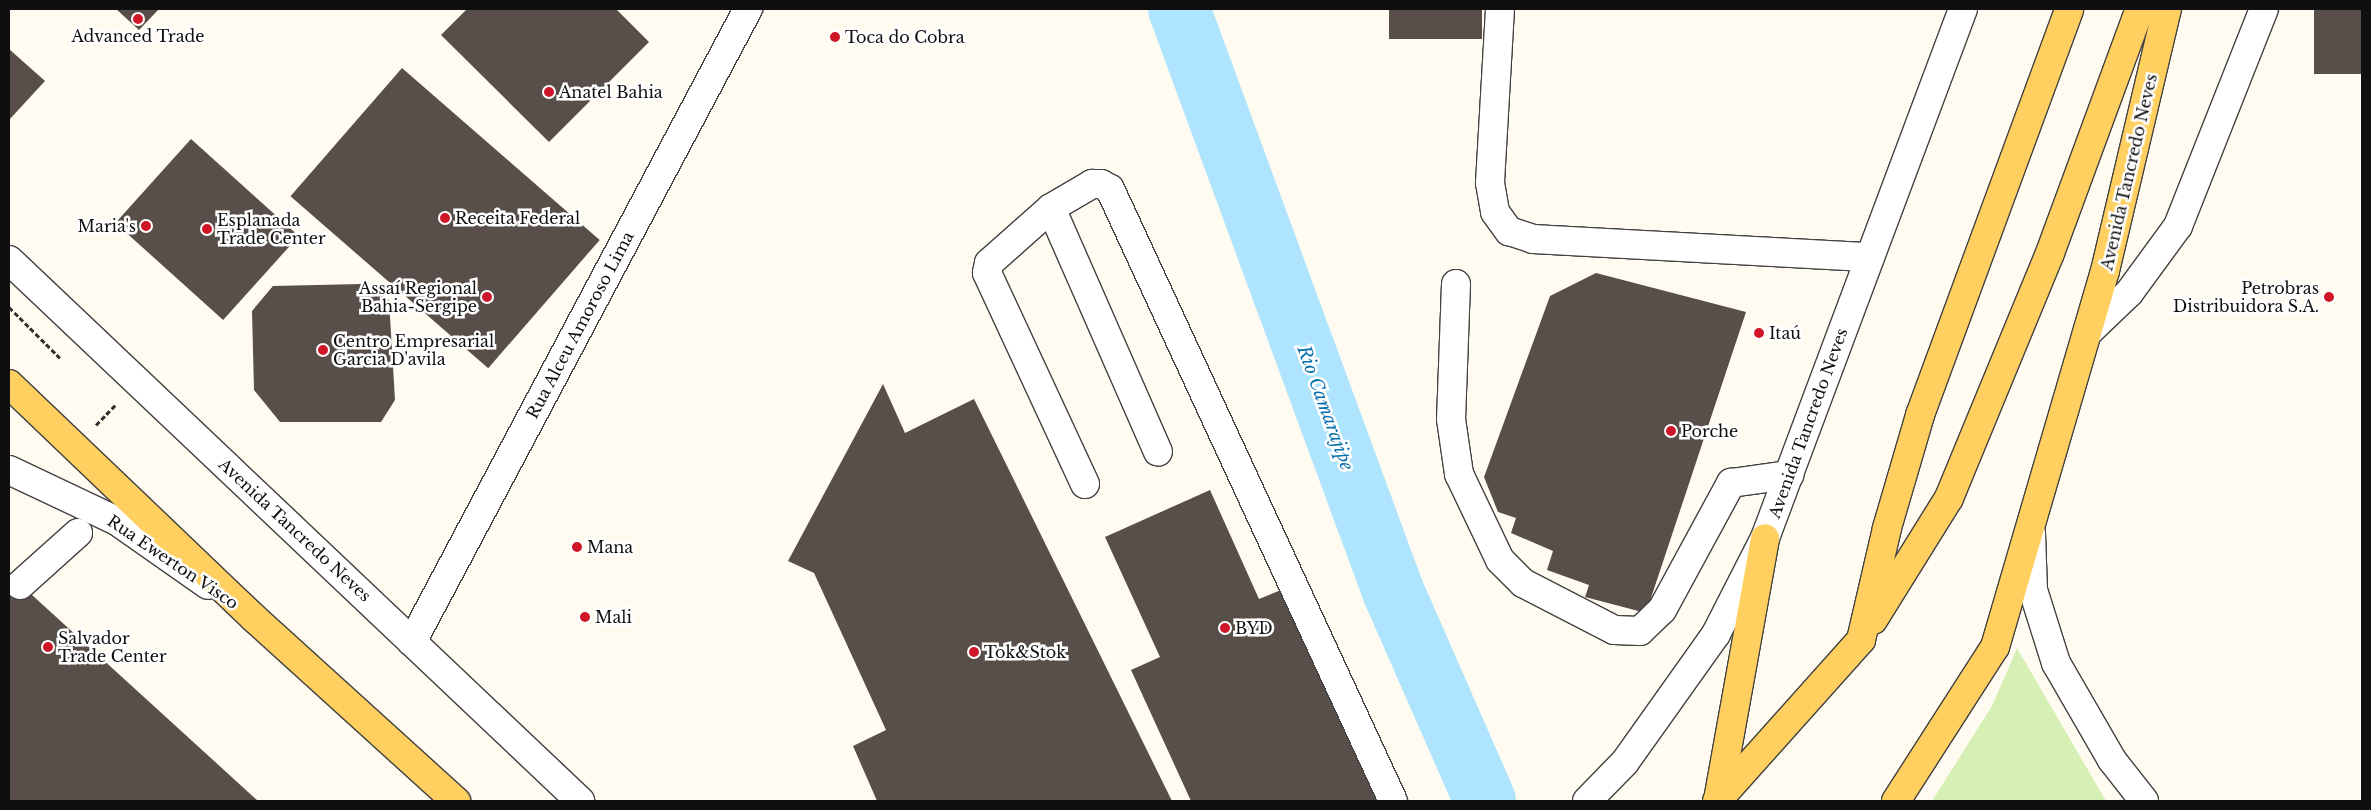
<!DOCTYPE html>
<meta charset="utf-8">
<style>
body{margin:0}
#map{position:relative;width:2371px;height:810px;overflow:hidden;background:#fffbf0;font-family:"Libre Baskerville",serif}
div>[style]{position:absolute}
.green>*{inset:0;background:#d6efb5}
.river>*{height:62px;margin:-31px;padding:0 31px;transform-origin:31px;border-radius:31px;background:#aee4fd}
.building>*{inset:0;background:#594f4a;transform-origin:0 0}
.path>*{height:3px;margin-top:-1.5px;transform-origin:0;background:repeating-linear-gradient(90deg,#313131 0 5px,transparent 0 7.5px)}
.roads{filter:drop-shadow(1px 0 #424242) drop-shadow(-1px 0 #424242) drop-shadow(0 1px #424242) drop-shadow(0 -1px #424242)}
.minor>*{height:28px;margin:-14px;padding:0 14px;transform-origin:14px;border-radius:14px;background:#fff}
.major>*{height:28px;margin:-14px;padding:0 14px;transform-origin:14px;border-radius:14px;background:#ffd060}
.dots>*{width:14px;height:14px;translate:-50% -50%;box-sizing:border-box;border:2px solid #fff;border-radius:50%}
span{translate:-50% -50%;white-space:nowrap;text-align:center;line-height:1.15;-webkit-text-stroke:5px #fff;paint-order:stroke}
.poi-label{font-size:16px;color:#0f0f0f}
.left{translate:0 -50%;text-align:left}
.right{translate:-100% -50%;text-align:right}
.street-label{font-size:16px;color:#0f0f0f}
.water-label{font-size:18px;color:#0970af;font-style:italic}
.frame{position:absolute;inset:0;border:10px solid #0f0f0f;pointer-events:none}
</style>
<div id="map">
<div class="green">
<div style="clip-path:polygon(2017px 648px,2106px 801px,1932px 801px,1992px 706px)"></div>
</div>
<div class="river">
<div style="left:1179px;top:9px;width:620px;rotate:69.81deg"></div>
<div style="left:1393px;top:591px;width:229px;rotate:66.3deg"></div>
</div>
<div class="building">
<div style="clip-path:polygon(116px 9px,159px 9px,139px 30px)"></div>
<div style="clip-path:polygon(467px 9px,616px 9px,649px 42px,549px 142px,441px 35px)"></div>
<div style="left:1389px;top:9px;width:93px;height:30px"></div>
<div style="left:2314px;top:9px;width:48px;height:65px"></div>
<div style="clip-path:polygon(9px 49px,45px 81px,9px 120px)"></div>
<div style="left:402px;top:68px;width:262px;height:170px;rotate:41deg"></div>
<div style="left:191px;top:139px;width:145px;height:113px;rotate:42deg"></div>
<div style="clip-path:polygon(1596px 273px,1746px 312px,1646px 613px,1585px 597px,1589px 585px,1547px 570px,1553px 551px,1511px 533px,1516px 518px,1498px 512px,1484px 477px,1550px 296px)"></div>
<div style="clip-path:polygon(361px 284px,389px 300px,395px 400px,381px 422px,280px 422px,254px 390px,252px 311px,273px 286px)"></div>
<div style="clip-path:polygon(883px 384px,905px 433px,974px 399px,1172px 801px,877px 801px,853px 746px,886px 730px,814px 573px,788px 561px)"></div>
<div style="clip-path:polygon(1210px 490px,1259px 599px,1286px 588px,1383px 801px,1191px 801px,1131px 670px,1160px 657px,1105px 537px)"></div>
<div style="clip-path:polygon(9px 574px,258px 801px,9px 801px)"></div>
</div>
<div class="path">
<div style="left:9px;top:307px;width:72px;rotate:45deg"></div>
<div style="left:96px;top:425px;width:29px;rotate:-46deg"></div>
</div>
<div class="roads">
<div class="minor">
<div style="left:1500px;top:9px;width:174px;rotate:93.3deg"></div>
<div style="left:1490px;top:183px;width:29px;rotate:80deg"></div>
<div style="left:1495px;top:212px;width:24px;rotate:54deg"></div>
<div style="left:1509px;top:231px;width:25px;rotate:18deg"></div>
<div style="left:1533px;top:239px;width:337px;rotate:3.1deg"></div>
<div style="left:1051px;top:208px;width:266px;rotate:66.3deg"></div>
<div style="left:9px;top:260px;width:787px;rotate:43.45deg"></div>
<div style="left:1456px;top:284px;width:135px;rotate:92.1deg"></div>
<div style="left:1451px;top:419px;width:56px;rotate:81.7deg"></div>
<div style="left:1459px;top:474px;width:95px;rotate:64.5deg"></div>
<div style="left:1500px;top:560px;width:33px;rotate:45deg"></div>
<div style="left:1523px;top:583px;width:102px;rotate:27.3deg"></div>
<div style="left:1614px;top:630px;width:26px;rotate:2deg"></div>
<div style="left:1640px;top:631px;width:30px;rotate:-44deg"></div>
<div style="left:1662px;top:610px;width:145px;rotate:-61.5deg"></div>
<div style="left:1731px;top:483px;width:59px;rotate:-7.9deg"></div>
<div style="left:2088px;top:332px;width:57px;rotate:-43.6deg"></div>
<div style="left:2129px;top:293px;width:83px;rotate:-53.8deg"></div>
<div style="left:2178px;top:226px;width:233px;rotate:-68.4deg"></div>
<div style="left:9px;top:470px;width:119px;rotate:25.3deg"></div>
<div style="left:117px;top:521px;width:111px;rotate:35.1deg"></div>
<div style="left:1085px;top:484px;width:233px;rotate:-114.9deg"></div>
<div style="left:987px;top:273px;width:10px;rotate:-79deg"></div>
<div style="left:989px;top:263px;width:83px;rotate:-41.6deg"></div>
<div style="left:1051px;top:208px;width:48px;rotate:-30.3deg"></div>
<div style="left:1092px;top:184px;width:9px"></div>
<div style="left:1101px;top:184px;width:10px;rotate:29deg"></div>
<div style="left:1110px;top:189px;width:674px;rotate:65.18deg"></div>
<div style="left:2031px;top:533px;width:57px;rotate:88deg"></div>
<div style="left:2033px;top:590px;width:77px;rotate:72.5deg"></div>
<div style="left:2056px;top:663px;width:112px;rotate:60deg"></div>
<div style="left:2112px;top:760px;width:52px;rotate:52deg"></div>
<div style="left:20px;top:585px;width:78px;rotate:-41.9deg"></div>
<div style="left:412px;top:642px;width:717px;rotate:-62.04deg"></div>
<div style="left:1587px;top:801px;width:54px;rotate:-45.7deg"></div>
<div style="left:1625px;top:762px;width:157px;rotate:-54.6deg"></div>
<div style="left:1716px;top:634px;width:108px;rotate:-63deg"></div>
<div style="left:1765px;top:538px;width:565px;rotate:-69.48deg"></div>
</div>
<div class="major">
<div style="left:9px;top:384px;width:339px;rotate:43.7deg"></div>
<div style="left:254px;top:618px;width:273px;rotate:42.2deg"></div>
<div style="left:1873px;top:620px;width:144px;rotate:-58.1deg"></div>
<div style="left:1949px;top:498px;width:265px;rotate:-67.6deg"></div>
<div style="left:2050px;top:253px;width:260px;rotate:-69.8deg"></div>
<div style="left:1718px;top:800px;width:266px;rotate:-79.8deg"></div>
<div style="left:1717px;top:801px;width:216px;rotate:-48.2deg"></div>
<div style="left:1861px;top:640px;width:115px;rotate:-76.9deg"></div>
<div style="left:1887px;top:528px;width:118px;rotate:-73.7deg"></div>
<div style="left:1920px;top:415px;width:432px;rotate:-69.8deg"></div>
<div style="left:1896px;top:801px;width:183px;rotate:-57.3deg"></div>
<div style="left:1995px;top:647px;width:392px;rotate:-73.7deg"></div>
<div style="left:2105px;top:271px;width:269px;rotate:-76.7deg"></div>
</div>
</div>
<div class="dots">
<div style="left:138px;top:19px;background:#cf1629"></div>
<div style="left:835px;top:37px;background:#cf1629"></div>
<div style="left:549px;top:92px;background:#cf1629"></div>
<div style="left:445px;top:218px;background:#cf1629"></div>
<div style="left:146px;top:226px;background:#cf1629"></div>
<div style="left:207px;top:229px;background:#cf1629"></div>
<div style="left:487px;top:297px;background:#cf1629"></div>
<div style="left:2329px;top:297px;background:#cf1629"></div>
<div style="left:1759px;top:333px;background:#cf1629"></div>
<div style="left:323px;top:350px;background:#cf1629"></div>
<div style="left:1671px;top:431px;background:#cf1629"></div>
<div style="left:577px;top:547px;background:#cf1629"></div>
<div style="left:585px;top:617px;background:#cf1629"></div>
<div style="left:1225px;top:628px;background:#cf1629"></div>
<div style="left:48px;top:647px;background:#cf1629"></div>
<div style="left:974px;top:652px;background:#cf1629"></div>
</div>
<div class="poi-label">
<span style="left:138px;top:36px">Advanced Trade</span>
<span class="left" style="left:845px;top:37px">Toca do Cobra</span>
<span class="left" style="left:559px;top:92px">Anatel Bahia</span>
<span class="left" style="left:455px;top:218px">Receita Federal</span>
<span class="left" style="left:217px;top:229px">Esplanada<br>Trade Center</span>
<span class="right" style="left:136px;top:226px">Maria's</span>
<span class="right" style="left:477px;top:297px">Assaí Regional<br>Bahia-Sergipe</span>
<span class="right" style="left:2319px;top:297px">Petrobras<br>Distribuidora S.A.</span>
<span class="left" style="left:1769px;top:333px">Itaú</span>
<span class="left" style="left:333px;top:350px">Centro Empresarial<br>Garcia D'avila</span>
<span class="left" style="left:1681px;top:431px">Porche</span>
<span class="left" style="left:587px;top:547px">Mana</span>
<span class="left" style="left:595px;top:617px">Mali</span>
<span class="left" style="left:1235px;top:628px">BYD</span>
<span class="left" style="left:58px;top:647px">Salvador<br>Trade Center</span>
<span class="left" style="left:984px;top:652px">Tok&amp;Stok</span>
</div>
<div class="street-label">
<span style="left:2129px;top:172px;rotate:-77deg">Avenida Tancredo Neves</span>
<span style="left:580px;top:325px;rotate:-62deg">Rua Alceu Amoroso Lima</span>
<span style="left:1808px;top:423px;rotate:-70deg">Avenida Tancredo Neves</span>
<span style="left:295px;top:530px;rotate:43deg">Avenida Tancredo Neves</span>
<span style="left:173px;top:562px;rotate:34deg">Rua Ewerton Visco</span>
</div>
<div class="water-label">
<span style="left:1325px;top:408px;rotate:70deg">Rio Camarajipe</span>
</div>
<div class="frame"></div>
</div>
